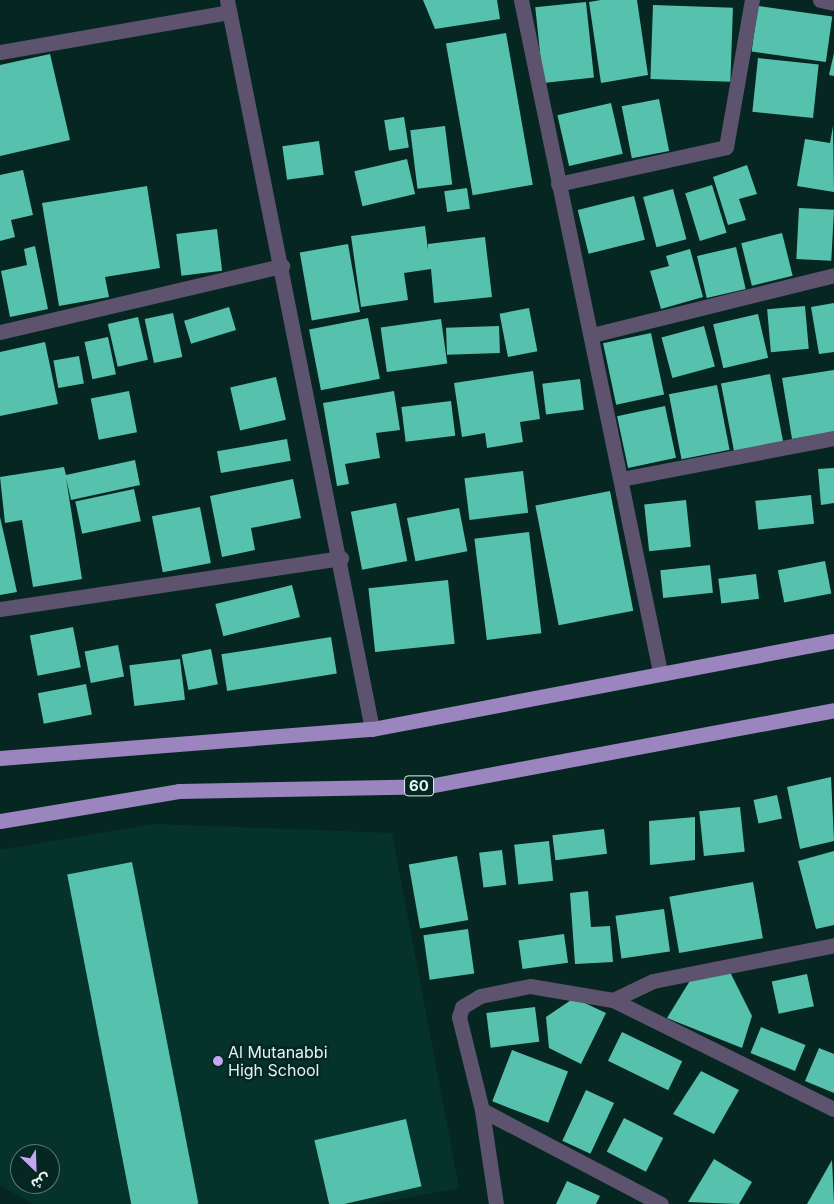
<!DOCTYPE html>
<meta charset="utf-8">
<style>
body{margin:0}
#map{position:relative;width:834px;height:1204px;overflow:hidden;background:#062721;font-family:Inter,"Noto Sans Arabic",sans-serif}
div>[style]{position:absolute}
.built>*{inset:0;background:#05332c}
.building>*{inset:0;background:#56c2ae;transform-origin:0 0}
.street>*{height:15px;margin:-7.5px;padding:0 7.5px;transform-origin:7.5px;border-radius:7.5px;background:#5d536f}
.primary>*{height:15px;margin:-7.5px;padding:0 7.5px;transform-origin:7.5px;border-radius:7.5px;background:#9a85bf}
.dots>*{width:14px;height:14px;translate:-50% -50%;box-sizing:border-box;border:2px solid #062721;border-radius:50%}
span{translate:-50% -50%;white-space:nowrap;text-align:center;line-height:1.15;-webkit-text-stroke:5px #062721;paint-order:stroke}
.shield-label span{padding:1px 4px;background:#062721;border:1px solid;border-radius:4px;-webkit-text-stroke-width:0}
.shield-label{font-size:15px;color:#e3f5f0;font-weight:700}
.poi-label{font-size:16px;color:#e3f5f0}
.left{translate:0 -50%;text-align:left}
.north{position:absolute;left:10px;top:1144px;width:50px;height:50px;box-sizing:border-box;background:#062721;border:1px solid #5e7974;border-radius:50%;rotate:156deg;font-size:14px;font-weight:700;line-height:20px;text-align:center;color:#e3f5f0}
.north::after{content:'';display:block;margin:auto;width:18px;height:22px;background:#c3a7f2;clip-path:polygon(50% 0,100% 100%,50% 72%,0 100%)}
</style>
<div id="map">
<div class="built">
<div style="clip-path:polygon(evenodd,154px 824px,392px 833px,459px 1188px,374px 1204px,33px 1204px,0 1185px,0 850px,154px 824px,20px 1154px,50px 1154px,50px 1184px,20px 1184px,20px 1154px)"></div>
</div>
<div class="building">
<div style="clip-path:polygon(423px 0,497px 0,500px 19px,435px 29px)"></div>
<div style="clip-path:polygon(601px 0,637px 0,648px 75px,601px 83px,589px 2px)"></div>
<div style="left:586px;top:2px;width:76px;height:51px;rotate:84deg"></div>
<div style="left:653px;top:5px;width:80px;height:74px;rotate:2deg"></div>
<div style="left:758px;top:6px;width:75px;height:46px;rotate:8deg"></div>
<div style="left:506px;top:33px;width:154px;height:61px;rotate:80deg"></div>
<div style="clip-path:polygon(834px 53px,834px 76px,829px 75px)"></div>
<div style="clip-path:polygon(50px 54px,70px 140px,0 156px,0 65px)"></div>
<div style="left:758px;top:58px;width:61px;height:54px;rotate:6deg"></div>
<div style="left:659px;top:99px;width:53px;height:38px;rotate:79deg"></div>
<div style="left:611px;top:103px;width:52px;height:55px;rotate:77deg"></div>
<div style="left:404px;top:117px;width:31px;height:20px;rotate:81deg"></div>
<div style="left:445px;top:126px;width:59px;height:35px;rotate:83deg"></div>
<div style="clip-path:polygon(833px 126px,834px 192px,797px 186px,805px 139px,830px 143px)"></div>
<div style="left:319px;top:141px;width:34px;height:37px;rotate:82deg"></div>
<div style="left:407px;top:159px;width:36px;height:54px;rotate:77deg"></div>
<div style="clip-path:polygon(747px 165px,757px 194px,739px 199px,746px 220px,728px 225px,713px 177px)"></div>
<div style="clip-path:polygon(23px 170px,33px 215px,11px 220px,15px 237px,0 241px,0 175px)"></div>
<div style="left:712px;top:185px;width:50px;height:28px;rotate:73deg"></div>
<div style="clip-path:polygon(147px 186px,160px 268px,105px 277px,109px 297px,59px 306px,42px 203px)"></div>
<div style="left:467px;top:188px;width:21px;height:23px;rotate:82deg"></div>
<div style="left:673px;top:189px;width:52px;height:31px;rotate:75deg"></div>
<div style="left:634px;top:196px;width:45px;height:58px;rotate:76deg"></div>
<div style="left:799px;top:208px;width:35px;height:51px;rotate:3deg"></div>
<div style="clip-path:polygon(425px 226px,428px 250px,428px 244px,485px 237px,492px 297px,434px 303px,431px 269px,404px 273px,408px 300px,361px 307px,351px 236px)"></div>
<div style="left:217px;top:229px;width:42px;height:41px;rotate:83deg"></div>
<div style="left:782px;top:233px;width:44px;height:42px;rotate:76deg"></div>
<div style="left:348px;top:244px;width:69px;height:49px;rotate:80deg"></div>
<div style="clip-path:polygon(35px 246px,48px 309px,10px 317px,1px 271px,27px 265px,24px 249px)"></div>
<div style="left:736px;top:247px;width:43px;height:40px;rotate:77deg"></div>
<div style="clip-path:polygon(690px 249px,703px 297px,661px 309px,650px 271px,669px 266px,666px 256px)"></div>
<div style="clip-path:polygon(834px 303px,834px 352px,819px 354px,811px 307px)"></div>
<div style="left:805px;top:306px;width:43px;height:38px;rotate:85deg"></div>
<div style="left:229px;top:307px;width:24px;height:47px;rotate:73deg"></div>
<div style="left:529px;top:308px;width:44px;height:30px;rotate:79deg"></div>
<div style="left:173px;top:313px;width:45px;height:29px;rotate:78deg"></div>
<div style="left:758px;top:314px;width:45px;height:46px;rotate:77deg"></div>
<div style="left:138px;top:317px;width:44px;height:31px;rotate:77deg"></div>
<div style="left:368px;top:318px;width:62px;height:60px;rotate:79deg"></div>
<div style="left:441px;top:319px;width:45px;height:61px;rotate:82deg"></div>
<div style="left:499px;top:326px;width:27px;height:53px;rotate:88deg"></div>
<div style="left:704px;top:326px;width:42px;height:44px;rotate:75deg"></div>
<div style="left:651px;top:333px;width:63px;height:49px;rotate:78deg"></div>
<div style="left:108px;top:337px;width:38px;height:24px;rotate:78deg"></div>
<div style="clip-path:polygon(45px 342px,58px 404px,0 416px,0 352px)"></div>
<div style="left:79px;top:356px;width:28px;height:26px;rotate:80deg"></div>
<div style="clip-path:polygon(834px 370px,834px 432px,792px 439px,782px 378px)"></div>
<div style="clip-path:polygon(533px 371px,540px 419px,520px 422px,523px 442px,487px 448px,485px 433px,462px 437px,454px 383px)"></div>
<div style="left:770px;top:374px;width:70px;height:50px;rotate:79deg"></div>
<div style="left:276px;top:377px;width:44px;height:47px;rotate:77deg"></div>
<div style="left:580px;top:379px;width:31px;height:38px;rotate:83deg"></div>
<div style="left:717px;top:385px;width:66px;height:49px;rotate:79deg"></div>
<div style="left:129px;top:391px;width:42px;height:39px;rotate:79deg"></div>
<div style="clip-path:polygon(394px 391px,400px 430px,376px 433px,380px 458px,345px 464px,349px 484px,337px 486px,323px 403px)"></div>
<div style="left:451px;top:401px;width:35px;height:50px;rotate:83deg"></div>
<div style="left:665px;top:406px;width:53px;height:49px;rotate:78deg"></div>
<div style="left:287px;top:439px;width:22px;height:71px;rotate:80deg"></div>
<div style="clip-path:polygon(135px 460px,140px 485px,71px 500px,66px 478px,82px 579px,33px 587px,22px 520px,5px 523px,0 477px,64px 467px,66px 475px)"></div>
<div style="clip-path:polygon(834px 468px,834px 503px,821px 505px,818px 469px)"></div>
<div style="left:523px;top:471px;width:42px;height:59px;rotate:83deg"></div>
<div style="clip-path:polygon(293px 479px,301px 518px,251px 528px,255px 550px,222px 557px,210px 496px)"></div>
<div style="left:134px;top:489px;width:33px;height:60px;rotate:78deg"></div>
<div style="left:610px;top:491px;width:122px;height:76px;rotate:79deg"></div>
<div style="left:811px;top:495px;width:29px;height:56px;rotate:84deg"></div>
<div style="left:686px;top:500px;width:47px;height:42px;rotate:84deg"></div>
<div style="left:396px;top:503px;width:59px;height:46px;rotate:79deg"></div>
<div style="left:200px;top:507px;width:57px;height:49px;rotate:79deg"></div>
<div style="left:459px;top:508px;width:44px;height:53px;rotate:79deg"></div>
<div style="clip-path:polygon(0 517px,17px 592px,0 595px)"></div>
<div style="left:529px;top:532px;width:102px;height:55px;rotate:83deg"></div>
<div style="left:825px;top:561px;width:33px;height:48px;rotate:79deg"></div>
<div style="left:710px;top:565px;width:28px;height:50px;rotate:84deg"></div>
<div style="left:756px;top:574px;width:25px;height:38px;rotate:83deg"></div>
<div style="left:448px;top:580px;width:64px;height:80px;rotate:84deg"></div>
<div style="left:292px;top:585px;width:33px;height:79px;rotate:76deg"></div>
<div style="left:73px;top:627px;width:41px;height:44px;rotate:79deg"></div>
<div style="left:331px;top:637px;width:37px;height:111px;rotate:81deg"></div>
<div style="left:118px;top:645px;width:32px;height:34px;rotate:79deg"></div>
<div style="left:211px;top:649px;width:36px;height:30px;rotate:79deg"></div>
<div style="left:180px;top:659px;width:41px;height:51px;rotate:83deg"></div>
<div style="left:86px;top:684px;width:31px;height:49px;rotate:79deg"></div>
<div style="clip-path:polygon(831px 777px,834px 841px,800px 849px,787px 787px)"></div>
<div style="left:777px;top:795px;width:24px;height:24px;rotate:78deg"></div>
<div style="left:740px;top:807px;width:45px;height:41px;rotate:84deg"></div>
<div style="clip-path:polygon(695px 817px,695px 860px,650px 865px,649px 821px)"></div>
<div style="left:604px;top:829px;width:25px;height:52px;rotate:83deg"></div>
<div style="left:549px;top:841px;width:40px;height:35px;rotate:84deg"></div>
<div style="left:502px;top:850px;width:35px;height:23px;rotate:83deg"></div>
<div style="clip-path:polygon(834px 851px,834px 925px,816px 929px,798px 861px)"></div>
<div style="left:457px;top:856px;width:65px;height:49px;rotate:80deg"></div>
<div style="left:132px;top:862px;width:348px;height:66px;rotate:79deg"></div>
<div style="left:753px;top:882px;width:57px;height:85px;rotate:80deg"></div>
<div style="clip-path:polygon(588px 891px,591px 927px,610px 926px,613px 962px,575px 964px,570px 893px)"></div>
<div style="left:664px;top:909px;width:43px;height:49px;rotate:82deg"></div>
<div style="left:468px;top:929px;width:45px;height:45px;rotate:82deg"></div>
<div style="left:564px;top:934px;width:29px;height:46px;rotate:82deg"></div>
<div style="clip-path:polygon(729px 970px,752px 1016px,742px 1048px,667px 1018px,691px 979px)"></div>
<div style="left:807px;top:974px;width:33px;height:36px;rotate:78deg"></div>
<div style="clip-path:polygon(574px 998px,606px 1013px,581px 1064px,549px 1048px,546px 1017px)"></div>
<div style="left:535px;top:1007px;width:35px;height:49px;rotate:83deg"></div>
<div style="left:761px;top:1027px;width:48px;height:28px;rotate:22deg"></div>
<div style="left:622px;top:1032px;width:67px;height:32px;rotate:26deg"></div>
<div style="clip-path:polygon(819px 1048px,834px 1054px,834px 1093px,805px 1081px)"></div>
<div style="left:512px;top:1050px;width:60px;height:55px;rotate:21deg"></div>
<div style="clip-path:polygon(701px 1071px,739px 1090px,714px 1134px,673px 1114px)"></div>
<div style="left:586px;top:1090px;width:31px;height:56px;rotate:25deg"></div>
<div style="left:624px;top:1118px;width:44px;height:38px;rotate:27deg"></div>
<div style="left:406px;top:1119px;width:69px;height:94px;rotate:77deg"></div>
<div style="clip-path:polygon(714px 1159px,752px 1182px,739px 1204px,688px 1202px)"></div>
<div style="clip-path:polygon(832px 1160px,834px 1204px,807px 1204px)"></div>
<div style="clip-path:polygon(567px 1181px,600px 1196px,596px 1204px,556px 1204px)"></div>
</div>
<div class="street">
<div style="left:227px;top:0;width:743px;rotate:78.75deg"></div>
<div style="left:521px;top:0;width:686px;rotate:78.31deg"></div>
<div style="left:820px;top:0;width:14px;rotate:12deg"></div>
<div style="left:0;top:52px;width:232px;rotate:-9.9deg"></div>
<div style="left:558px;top:184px;width:172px;rotate:-12.4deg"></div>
<div style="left:726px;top:147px;width:149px;rotate:-80deg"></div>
<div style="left:0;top:332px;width:290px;rotate:-13.2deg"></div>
<div style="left:592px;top:335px;width:249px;rotate:-13.9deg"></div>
<div style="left:621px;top:479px;width:217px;rotate:-10.9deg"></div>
<div style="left:0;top:609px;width:345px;rotate:-8.5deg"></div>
<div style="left:613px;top:1000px;width:44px;rotate:-25.4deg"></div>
<div style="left:653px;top:981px;width:185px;rotate:-11.2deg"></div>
<div style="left:482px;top:1110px;width:202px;rotate:27.7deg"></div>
<div style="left:496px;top:1204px;width:95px;rotate:-98.5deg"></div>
<div style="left:482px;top:1110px;width:96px;rotate:-103.9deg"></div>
<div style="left:459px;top:1017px;width:10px;rotate:-73deg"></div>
<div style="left:462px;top:1007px;width:21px;rotate:-31deg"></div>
<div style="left:480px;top:996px;width:51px;rotate:-11.3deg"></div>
<div style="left:530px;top:986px;width:84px;rotate:9.6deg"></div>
<div style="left:613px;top:1000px;width:246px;rotate:26.3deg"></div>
</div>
<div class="primary">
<div style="left:0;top:758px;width:373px;rotate:-4.5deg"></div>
<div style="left:372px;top:729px;width:470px;rotate:-10.8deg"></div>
<div style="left:0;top:821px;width:181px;rotate:-9.5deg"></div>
<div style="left:179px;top:791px;width:250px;rotate:-1.1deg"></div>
<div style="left:429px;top:786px;width:412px;rotate:-10.6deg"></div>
</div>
<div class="dots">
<div style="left:218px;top:1061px;background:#c3a7f2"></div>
</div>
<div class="shield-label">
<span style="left:419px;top:786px">60</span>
</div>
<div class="poi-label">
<span class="left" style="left:228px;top:1061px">Al Mutanabbi<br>High School</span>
</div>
<div class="north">ش</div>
</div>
